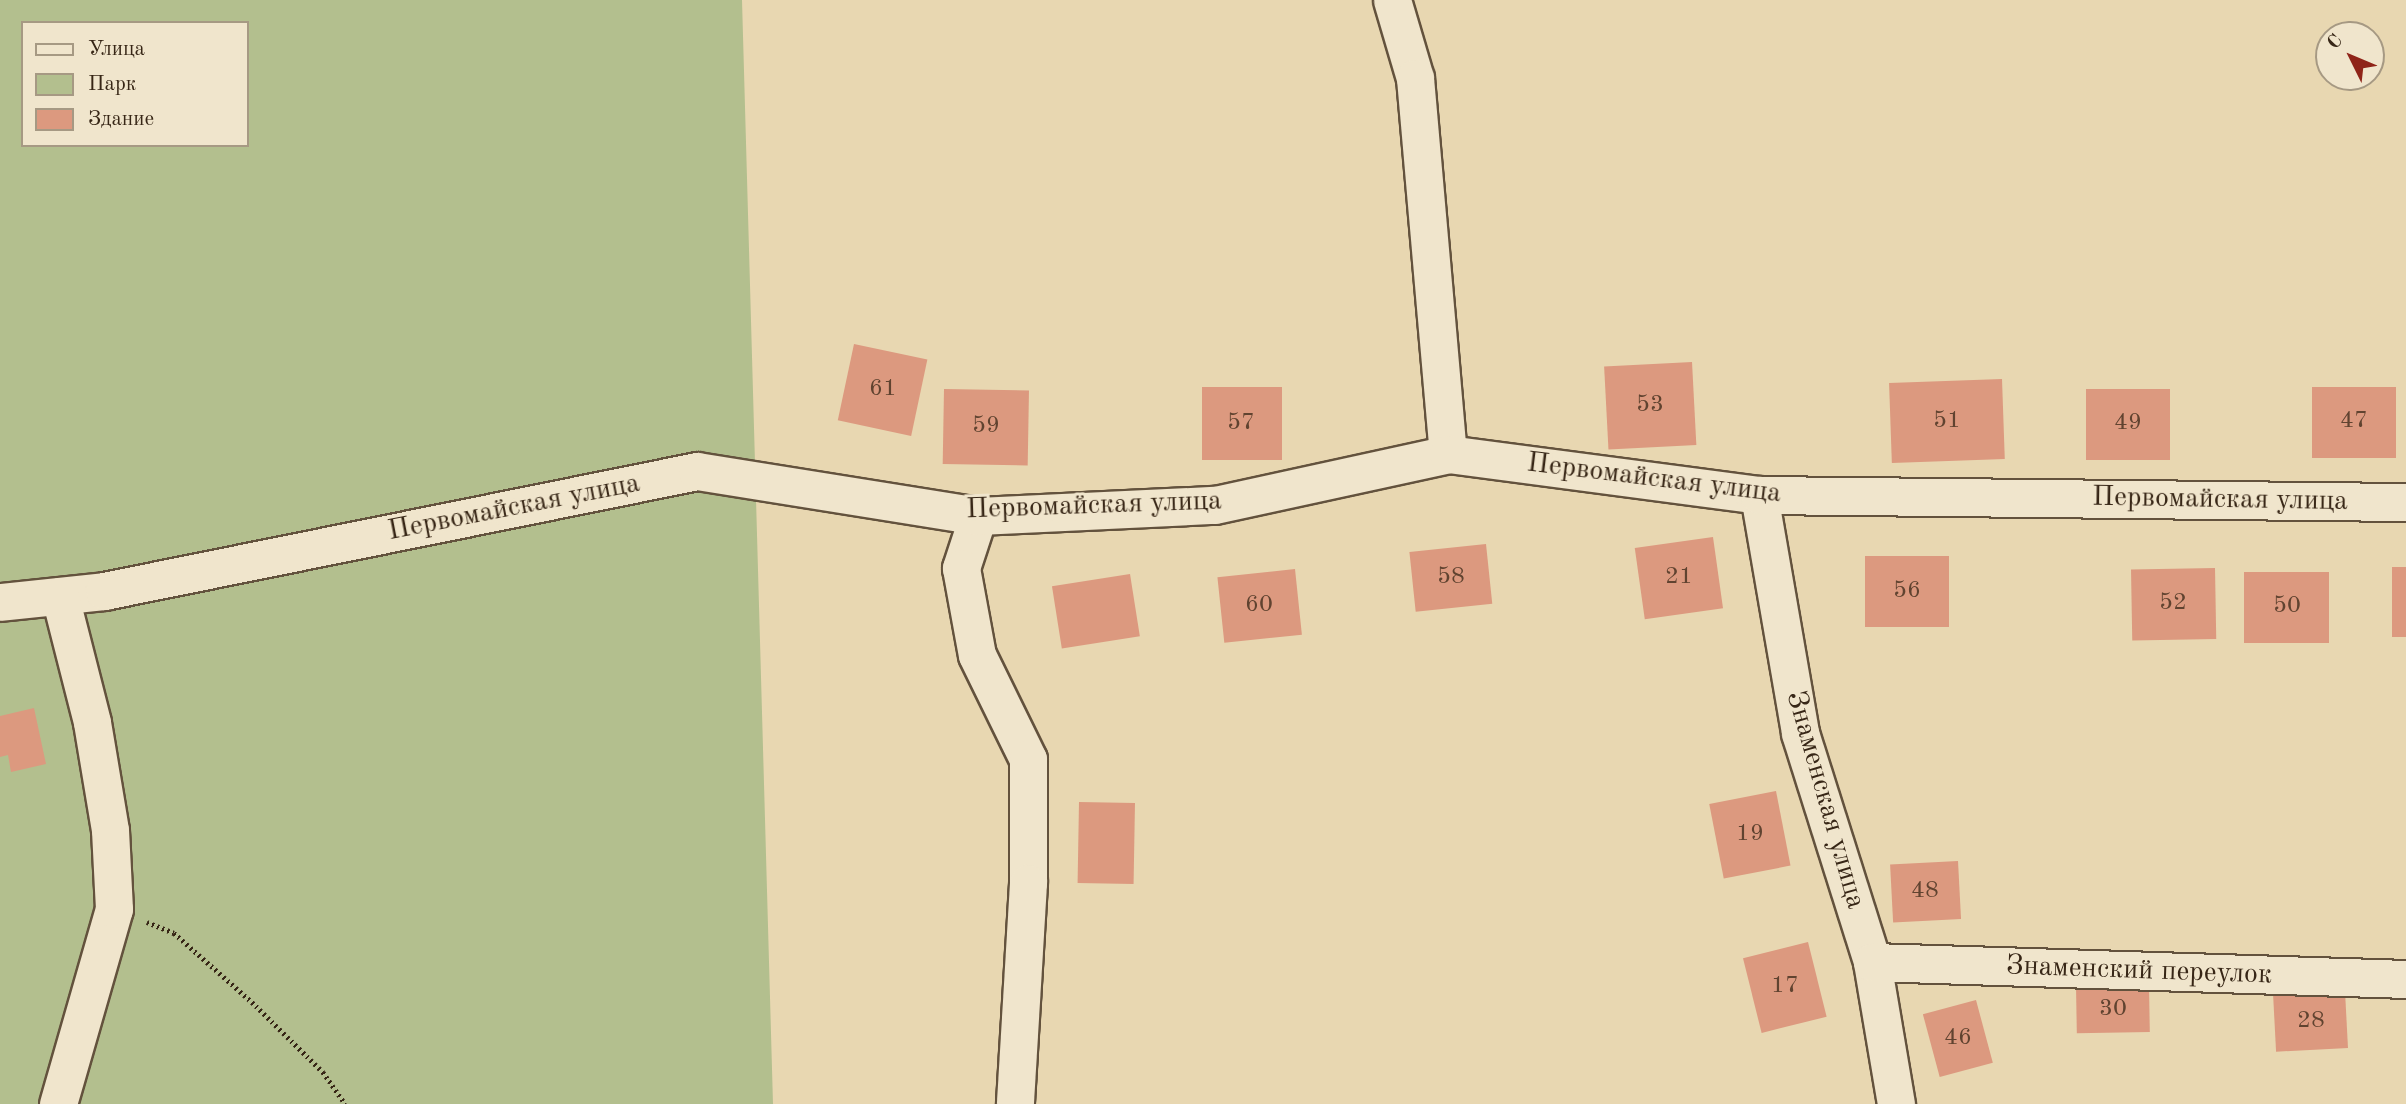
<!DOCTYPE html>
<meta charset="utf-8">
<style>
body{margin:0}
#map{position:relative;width:2406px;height:1104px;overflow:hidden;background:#e8d7b1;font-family:"Old Standard TT",serif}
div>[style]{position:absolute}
.green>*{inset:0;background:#b3bf8e}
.building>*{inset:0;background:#dc997f;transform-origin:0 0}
.path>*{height:4.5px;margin-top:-2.25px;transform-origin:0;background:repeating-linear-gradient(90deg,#372616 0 2px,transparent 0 5.5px)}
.roads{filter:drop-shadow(2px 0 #63523d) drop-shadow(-2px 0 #63523d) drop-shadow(0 2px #63523d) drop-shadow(0 -2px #63523d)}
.minor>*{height:37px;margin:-18.5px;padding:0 18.5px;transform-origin:18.5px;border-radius:18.5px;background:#f0e5cc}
span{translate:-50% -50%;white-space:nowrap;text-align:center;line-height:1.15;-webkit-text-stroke:6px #f0e5cc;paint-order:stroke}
.number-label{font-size:24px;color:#604330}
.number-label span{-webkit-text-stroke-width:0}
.street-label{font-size:28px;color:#372616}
.legend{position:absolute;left:21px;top:21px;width:228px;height:126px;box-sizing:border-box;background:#f0e5cc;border:2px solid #a69983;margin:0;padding:9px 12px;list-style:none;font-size:21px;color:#372616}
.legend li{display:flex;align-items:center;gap:14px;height:35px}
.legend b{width:35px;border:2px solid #a69983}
.north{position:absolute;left:2315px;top:21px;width:70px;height:70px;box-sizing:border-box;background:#f0e5cc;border:2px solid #a69983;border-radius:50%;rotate:313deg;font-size:19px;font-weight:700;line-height:28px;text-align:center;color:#372616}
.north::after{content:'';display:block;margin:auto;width:24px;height:32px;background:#8f2418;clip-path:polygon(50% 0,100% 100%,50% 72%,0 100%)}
</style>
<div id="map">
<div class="green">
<div style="clip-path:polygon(evenodd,0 0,742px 0,773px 1104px,0 1104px,0 0,23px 23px,247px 23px,247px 145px,23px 145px,23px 23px)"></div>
</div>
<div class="building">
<div style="left:854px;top:344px;width:75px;height:78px;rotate:12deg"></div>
<div style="left:1692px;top:362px;width:83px;height:88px;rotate:87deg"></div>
<div style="left:2002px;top:379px;width:80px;height:113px;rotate:88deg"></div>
<div style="left:1202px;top:387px;width:80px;height:73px"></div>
<div style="left:2312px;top:387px;width:84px;height:71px"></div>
<div style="left:944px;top:389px;width:85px;height:75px;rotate:1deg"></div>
<div style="left:2086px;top:389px;width:84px;height:71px"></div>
<div style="left:1713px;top:537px;width:72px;height:79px;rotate:82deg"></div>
<div style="left:1486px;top:544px;width:60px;height:77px;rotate:84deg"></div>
<div style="left:1949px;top:556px;width:71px;height:84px;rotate:90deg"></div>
<div style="left:2392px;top:567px;width:14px;height:70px"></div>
<div style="left:2215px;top:568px;width:71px;height:84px;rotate:89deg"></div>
<div style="left:1295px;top:569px;width:66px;height:78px;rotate:84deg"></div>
<div style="left:2244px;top:572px;width:85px;height:71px"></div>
<div style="left:1130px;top:574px;width:63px;height:79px;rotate:81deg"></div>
<div style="clip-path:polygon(34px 708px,46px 764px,11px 772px,8px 755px,0 757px,0 716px)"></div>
<div style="left:1776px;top:791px;width:76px;height:68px;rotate:79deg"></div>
<div style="left:1079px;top:802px;width:56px;height:81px;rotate:1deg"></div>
<div style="left:1958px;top:861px;width:58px;height:68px;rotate:87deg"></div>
<div style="left:1808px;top:942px;width:77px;height:67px;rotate:76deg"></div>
<div style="left:2149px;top:985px;width:47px;height:73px;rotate:89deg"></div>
<div style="left:2345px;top:991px;width:57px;height:72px;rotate:87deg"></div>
<div style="left:1976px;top:1000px;width:65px;height:55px;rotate:75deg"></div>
</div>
<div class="path">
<div style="left:147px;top:922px;width:29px;rotate:22deg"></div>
<div style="left:174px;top:933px;width:104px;rotate:41.5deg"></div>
<div style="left:252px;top:1002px;width:100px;rotate:44.6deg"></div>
<div style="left:323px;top:1072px;width:39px;rotate:55deg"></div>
</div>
<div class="roads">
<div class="minor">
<div style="left:1392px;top:0;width:81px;rotate:73.6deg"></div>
<div style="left:1415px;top:78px;width:377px;rotate:85deg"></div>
<div style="left:1759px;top:495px;width:242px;rotate:80.2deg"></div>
<div style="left:1800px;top:733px;width:240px;rotate:72.5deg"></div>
<div style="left:1872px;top:962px;width:144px;rotate:80.4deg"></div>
<div style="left:978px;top:516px;width:55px;rotate:108.1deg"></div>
<div style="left:961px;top:568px;width:88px;rotate:79.6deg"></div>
<div style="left:977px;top:655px;width:116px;rotate:63.9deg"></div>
<div style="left:1028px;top:759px;width:124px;rotate:90deg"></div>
<div style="left:1028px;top:883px;width:221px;rotate:93.4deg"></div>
<div style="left:0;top:602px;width:105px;rotate:-6deg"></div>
<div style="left:104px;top:591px;width:605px;rotate:-11.44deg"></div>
<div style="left:697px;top:471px;width:285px;rotate:9.1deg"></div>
<div style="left:978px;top:516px;width:237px;rotate:-2.7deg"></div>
<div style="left:1215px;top:505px;width:239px;rotate:-12.3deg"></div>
<div style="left:1448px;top:454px;width:314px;rotate:7.5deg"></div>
<div style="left:1759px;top:495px;width:647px;rotate:0.62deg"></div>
<div style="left:1872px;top:962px;width:534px;rotate:1.82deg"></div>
<div style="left:58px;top:1104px;width:203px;rotate:-74deg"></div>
<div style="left:114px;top:909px;width:79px;rotate:-92.9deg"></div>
<div style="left:110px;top:830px;width:109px;rotate:-99.5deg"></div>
<div style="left:92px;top:722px;width:130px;rotate:-104.3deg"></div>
</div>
</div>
<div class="number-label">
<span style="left:883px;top:390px">61</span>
<span style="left:1650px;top:406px">53</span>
<span style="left:1947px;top:422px">51</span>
<span style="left:2354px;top:422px">47</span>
<span style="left:1241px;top:424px">57</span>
<span style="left:2128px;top:424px">49</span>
<span style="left:986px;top:427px">59</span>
<span style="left:1451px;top:578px">58</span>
<span style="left:1679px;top:578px">21</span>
<span style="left:1907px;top:592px">56</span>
<span style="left:2173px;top:604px">52</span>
<span style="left:1259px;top:606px">60</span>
<span style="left:2287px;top:607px">50</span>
<span style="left:1750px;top:835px">19</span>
<span style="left:1925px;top:892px">48</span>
<span style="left:1785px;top:987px">17</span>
<span style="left:2113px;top:1010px">30</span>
<span style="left:2311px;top:1022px">28</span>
<span style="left:1958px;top:1039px">46</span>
</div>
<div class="street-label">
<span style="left:1654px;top:479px;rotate:7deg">Первомайская улица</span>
<span style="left:2220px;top:500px;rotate:1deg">Первомайская улица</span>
<span style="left:1094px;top:506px;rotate:-2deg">Первомайская улица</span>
<span style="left:514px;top:508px;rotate:-11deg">Первомайская улица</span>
<span style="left:1825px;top:800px;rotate:74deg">Знаменская улица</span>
<span style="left:2139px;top:971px;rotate:2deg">Знаменский переулок</span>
</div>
<ul class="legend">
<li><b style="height:9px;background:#f0e5cc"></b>Улица</li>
<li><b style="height:19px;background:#b3bf8e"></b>Парк</li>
<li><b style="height:19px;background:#dc997f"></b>Здание</li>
</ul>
<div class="north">С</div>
</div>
